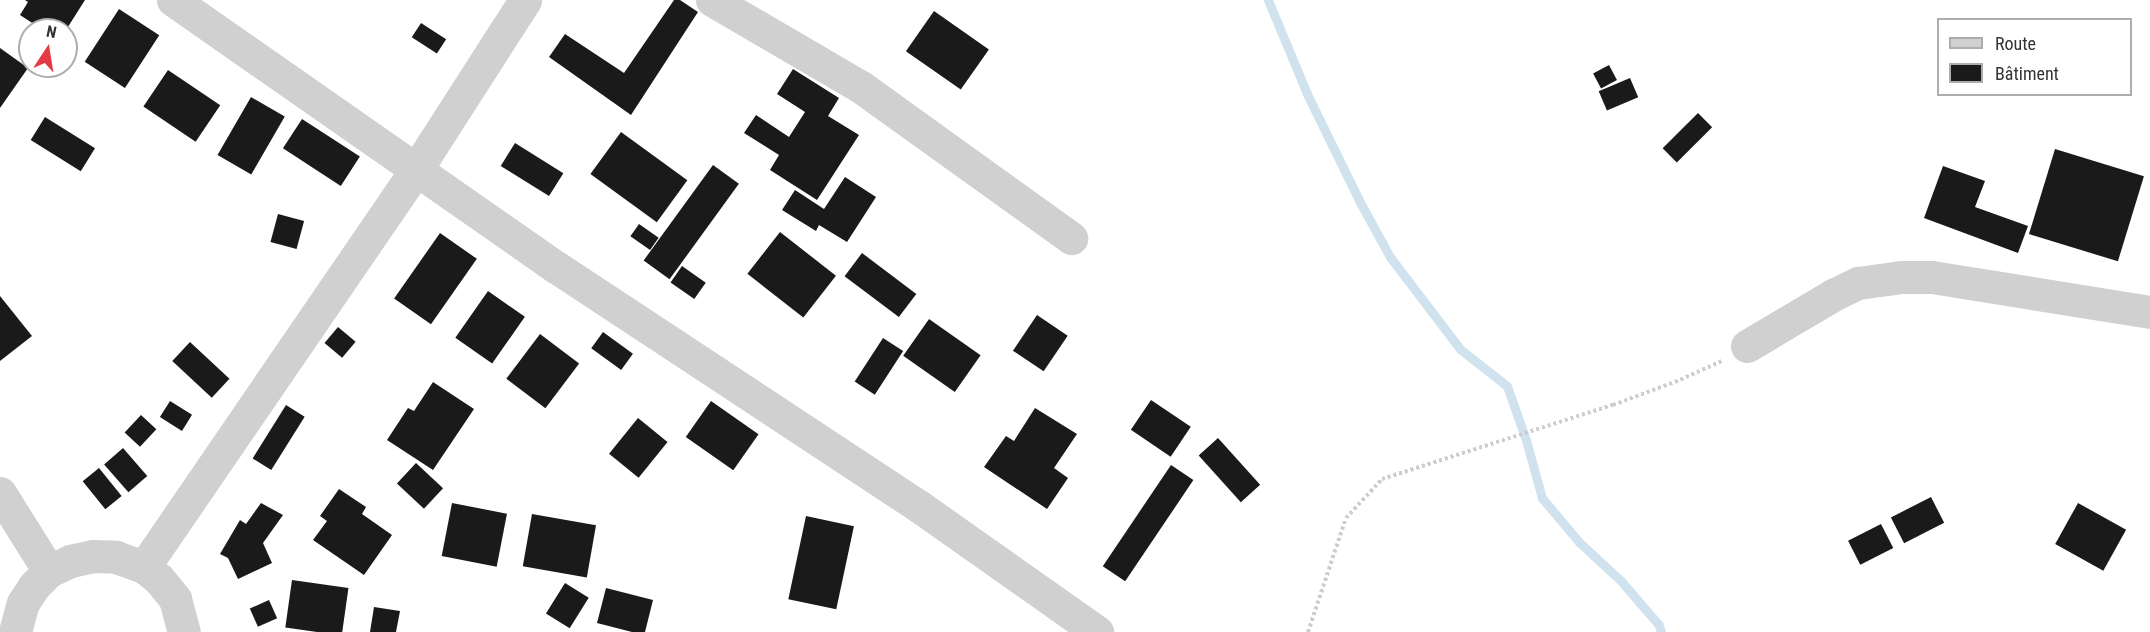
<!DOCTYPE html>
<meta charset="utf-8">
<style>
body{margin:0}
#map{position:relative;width:2150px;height:632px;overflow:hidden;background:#fff;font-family:"Roboto Condensed",sans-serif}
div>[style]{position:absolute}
.stream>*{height:9px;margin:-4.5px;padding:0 4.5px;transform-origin:4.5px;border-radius:4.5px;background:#cfe2ee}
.building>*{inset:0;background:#1a1a1a;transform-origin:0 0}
.path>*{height:4px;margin-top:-2px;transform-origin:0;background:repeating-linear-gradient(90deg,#cdcdcd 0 3px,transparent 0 6px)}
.minor>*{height:33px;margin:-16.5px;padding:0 16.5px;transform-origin:16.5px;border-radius:16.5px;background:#d0d0d0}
span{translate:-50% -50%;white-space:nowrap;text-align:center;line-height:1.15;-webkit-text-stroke:6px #fff;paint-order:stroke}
.legend{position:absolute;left:1937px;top:18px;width:195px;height:78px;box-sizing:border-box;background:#fff;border:2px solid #adadad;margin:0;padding:8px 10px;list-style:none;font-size:18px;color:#333}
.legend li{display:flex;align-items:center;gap:12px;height:30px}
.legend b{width:30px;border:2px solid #adadad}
.north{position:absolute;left:18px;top:18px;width:60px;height:60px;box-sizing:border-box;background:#fff;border:2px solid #adadad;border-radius:50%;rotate:12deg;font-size:16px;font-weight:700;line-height:24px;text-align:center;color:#333}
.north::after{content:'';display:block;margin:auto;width:21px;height:27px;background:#e63946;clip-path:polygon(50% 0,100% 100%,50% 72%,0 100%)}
</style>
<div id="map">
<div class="stream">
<div style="left:1268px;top:0;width:104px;rotate:67.4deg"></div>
<div style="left:1308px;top:96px;width:120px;rotate:63.9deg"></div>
<div style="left:1361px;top:204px;width:60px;rotate:61.3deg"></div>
<div style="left:1390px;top:257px;width:116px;rotate:52.7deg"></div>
<div style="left:1460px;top:349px;width:60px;rotate:38.2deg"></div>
<div style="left:1507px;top:386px;width:57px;rotate:70.6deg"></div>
<div style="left:1526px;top:440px;width:60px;rotate:74.6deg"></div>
<div style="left:1542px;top:498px;width:57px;rotate:49.9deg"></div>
<div style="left:1579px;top:542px;width:57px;rotate:42.9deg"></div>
<div style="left:1621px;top:581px;width:58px;rotate:49.2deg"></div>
<div style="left:1659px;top:625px;width:7px;rotate:74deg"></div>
</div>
<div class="building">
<div style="clip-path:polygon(25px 0,85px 0,66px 30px,43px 30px,20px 15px,28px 2px)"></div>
<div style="clip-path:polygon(674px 0,680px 0,698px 12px,631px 115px,549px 57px,565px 34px,624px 73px)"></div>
<div style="left:119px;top:9px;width:48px;height:63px;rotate:33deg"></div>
<div style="left:934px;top:11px;width:67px;height:49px;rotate:35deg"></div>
<div style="left:421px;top:23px;width:30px;height:17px;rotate:33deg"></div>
<div style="clip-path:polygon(0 48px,28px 68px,0 108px)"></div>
<div style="left:1609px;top:65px;width:17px;height:18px;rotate:62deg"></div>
<div style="clip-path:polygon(793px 69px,839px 98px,828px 116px,859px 135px,817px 200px,770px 170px,779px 155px,744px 133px,756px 115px,789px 137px,805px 112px,777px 94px)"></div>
<div style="left:168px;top:70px;width:63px;height:44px;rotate:34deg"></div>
<div style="left:1630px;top:78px;width:21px;height:34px;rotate:67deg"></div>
<div style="left:251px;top:97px;width:39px;height:67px;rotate:30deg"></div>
<div style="left:1698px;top:113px;width:20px;height:50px;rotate:45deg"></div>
<div style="left:45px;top:117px;width:59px;height:27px;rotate:32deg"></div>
<div style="left:302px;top:119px;width:69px;height:35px;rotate:33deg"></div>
<div style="left:621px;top:132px;width:82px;height:52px;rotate:36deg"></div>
<div style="left:515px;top:143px;width:57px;height:27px;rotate:32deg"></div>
<div style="left:2055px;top:149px;width:93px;height:89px;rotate:17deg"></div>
<div style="left:713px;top:165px;width:32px;height:118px;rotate:36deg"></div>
<div style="clip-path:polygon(1943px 166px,1985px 181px,1975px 207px,2028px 226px,2018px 253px,1924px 218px)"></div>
<div style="clip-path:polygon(845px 177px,876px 197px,847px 242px,819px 225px,816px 231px,782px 210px,795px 190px,824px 209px)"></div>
<div style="left:278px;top:214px;width:27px;height:29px;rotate:15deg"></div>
<div style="left:639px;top:224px;width:24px;height:15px;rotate:35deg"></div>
<div style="left:780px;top:232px;width:71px;height:53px;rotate:38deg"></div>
<div style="left:440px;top:233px;width:45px;height:80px;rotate:35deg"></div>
<div style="left:862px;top:253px;width:68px;height:29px;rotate:37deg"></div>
<div style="left:682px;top:266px;width:29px;height:20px;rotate:35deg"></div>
<div style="left:488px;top:291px;width:45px;height:57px;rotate:35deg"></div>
<div style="clip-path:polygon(0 296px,32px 336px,0 361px)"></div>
<div style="left:1037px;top:315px;width:37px;height:43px;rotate:34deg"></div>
<div style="left:929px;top:319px;width:63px;height:45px;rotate:35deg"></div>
<div style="left:338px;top:327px;width:23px;height:21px;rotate:40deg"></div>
<div style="left:603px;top:332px;width:37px;height:20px;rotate:36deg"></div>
<div style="left:540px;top:334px;width:49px;height:56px;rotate:37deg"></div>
<div style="left:883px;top:338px;width:24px;height:52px;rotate:33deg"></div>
<div style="left:190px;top:342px;width:54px;height:26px;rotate:43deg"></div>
<div style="clip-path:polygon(433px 382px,474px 409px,433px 470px,387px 440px,408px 408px,414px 411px)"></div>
<div style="left:1151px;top:400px;width:48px;height:36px;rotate:34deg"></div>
<div style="left:170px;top:401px;width:26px;height:19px;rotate:32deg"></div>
<div style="left:711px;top:401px;width:58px;height:44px;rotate:35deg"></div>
<div style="left:286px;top:405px;width:22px;height:63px;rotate:32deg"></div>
<div style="clip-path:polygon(1035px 408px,1077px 434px,1054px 468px,1068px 478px,1047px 509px,984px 467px,1006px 436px,1014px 441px)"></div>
<div style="left:141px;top:415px;width:21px;height:24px;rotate:43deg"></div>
<div style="left:638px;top:418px;width:38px;height:46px;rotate:39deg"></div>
<div style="left:1218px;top:438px;width:63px;height:26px;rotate:48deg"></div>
<div style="left:123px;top:448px;width:37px;height:25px;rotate:49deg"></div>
<div style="left:416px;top:463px;width:37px;height:28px;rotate:43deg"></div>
<div style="left:1171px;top:465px;width:27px;height:122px;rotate:34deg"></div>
<div style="left:99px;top:468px;width:36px;height:21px;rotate:51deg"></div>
<div style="clip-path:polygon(339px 489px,366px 507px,362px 514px,392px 535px,364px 575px,313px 540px,327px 521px,320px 516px)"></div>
<div style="left:1931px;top:497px;width:29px;height:45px;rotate:63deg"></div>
<div style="clip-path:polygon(261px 503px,283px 515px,263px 543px,272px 563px,238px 579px,228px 558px,220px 554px,240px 520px,246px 524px)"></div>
<div style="left:452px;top:503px;width:56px;height:54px;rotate:11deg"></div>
<div style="left:2078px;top:503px;width:55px;height:47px;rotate:29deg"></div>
<div style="left:532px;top:514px;width:65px;height:53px;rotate:10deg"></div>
<div style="left:806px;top:516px;width:49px;height:85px;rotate:12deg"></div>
<div style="left:1881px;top:524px;width:27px;height:37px;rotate:63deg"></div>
<div style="left:292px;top:580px;width:57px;height:48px;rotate:8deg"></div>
<div style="left:565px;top:583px;width:28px;height:36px;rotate:32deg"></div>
<div style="clip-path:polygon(606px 588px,653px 600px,645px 632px,632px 632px,597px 623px)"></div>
<div style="left:269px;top:600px;width:20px;height:21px;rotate:66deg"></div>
<div style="clip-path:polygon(374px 607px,400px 611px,396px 632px,370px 632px)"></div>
</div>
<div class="path">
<div style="left:1308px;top:632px;width:120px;rotate:-71.6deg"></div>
<div style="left:1346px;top:518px;width:53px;rotate:-47.3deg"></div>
<div style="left:1382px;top:479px;width:243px;rotate:-17.8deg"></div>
<div style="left:1613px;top:405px;width:66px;rotate:-20.4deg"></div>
<div style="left:1675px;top:382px;width:51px;rotate:-24.1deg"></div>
</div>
<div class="minor">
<div style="left:173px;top:0;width:467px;rotate:34.9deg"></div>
<div style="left:556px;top:267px;width:436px;rotate:33.4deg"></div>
<div style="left:920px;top:507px;width:217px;rotate:35.2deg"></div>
<div style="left:712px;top:0;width:173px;rotate:30.3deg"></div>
<div style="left:861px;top:87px;width:259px;rotate:35.7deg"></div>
<div style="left:1747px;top:346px;width:100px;rotate:-30.7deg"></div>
<div style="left:1833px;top:295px;width:28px;rotate:-26deg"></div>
<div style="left:1858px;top:283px;width:43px;rotate:-7.9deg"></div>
<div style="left:1901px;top:277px;width:31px"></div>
<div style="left:1932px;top:277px;width:221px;rotate:9.1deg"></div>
<div style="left:0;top:493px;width:92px;rotate:57.9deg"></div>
<div style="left:144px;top:567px;width:481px;rotate:-55.6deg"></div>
<div style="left:416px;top:170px;width:202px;rotate:-57.3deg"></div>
<div style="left:15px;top:632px;width:30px;rotate:-75deg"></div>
<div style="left:23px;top:603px;width:20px;rotate:-57deg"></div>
<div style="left:34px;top:586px;width:21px;rotate:-45deg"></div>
<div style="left:49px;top:571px;width:23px;rotate:-25deg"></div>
<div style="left:70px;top:561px;width:24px;rotate:-12deg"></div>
<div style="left:93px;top:556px;width:23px;rotate:2deg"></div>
<div style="left:116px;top:557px;width:30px;rotate:20deg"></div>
<div style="left:144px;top:567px;width:19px;rotate:39deg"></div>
<div style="left:159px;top:579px;width:26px;rotate:51deg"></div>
<div style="left:175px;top:599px;width:34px;rotate:75deg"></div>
</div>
<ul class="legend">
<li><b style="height:8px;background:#d0d0d0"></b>Route</li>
<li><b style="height:16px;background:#1a1a1a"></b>Bâtiment</li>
</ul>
<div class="north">N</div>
</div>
